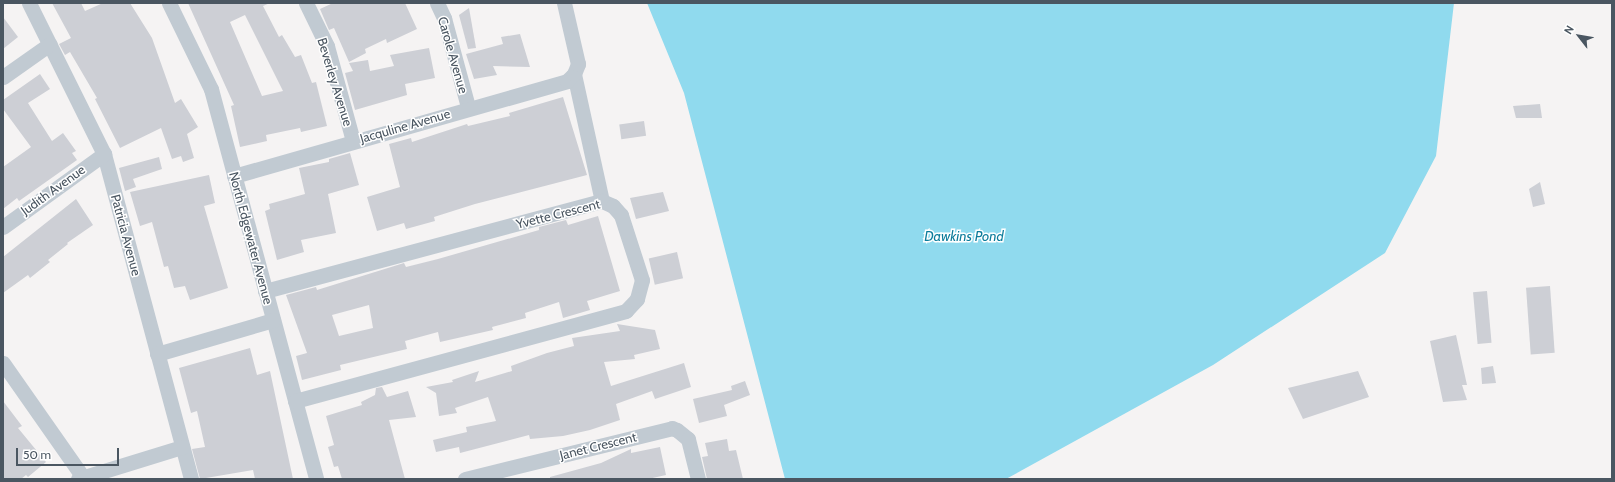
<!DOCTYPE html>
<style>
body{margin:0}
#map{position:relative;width:1615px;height:482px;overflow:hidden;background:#f5f3f3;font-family:Cabin,sans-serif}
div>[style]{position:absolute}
.water>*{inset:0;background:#90daee}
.building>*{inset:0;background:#cdcfd5;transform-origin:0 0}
.minor>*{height:15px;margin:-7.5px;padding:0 7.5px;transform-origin:7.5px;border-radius:7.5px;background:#c1cad2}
span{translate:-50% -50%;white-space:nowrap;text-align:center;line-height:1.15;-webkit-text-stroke:3px #fff;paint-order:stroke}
.street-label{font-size:13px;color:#4a5661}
.water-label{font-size:14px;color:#0c7c9b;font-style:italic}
.frame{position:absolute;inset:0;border:4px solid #4a5661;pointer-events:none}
.north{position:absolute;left:1559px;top:16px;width:40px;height:40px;-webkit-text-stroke:3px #fff;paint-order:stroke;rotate:301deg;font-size:11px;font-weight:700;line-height:16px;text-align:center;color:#4a5661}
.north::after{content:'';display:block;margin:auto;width:14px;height:18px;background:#4a5661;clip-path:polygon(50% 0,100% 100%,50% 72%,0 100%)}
.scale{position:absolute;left:16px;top:448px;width:103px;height:18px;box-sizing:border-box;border:2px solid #4a5661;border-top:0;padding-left:5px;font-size:12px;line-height:14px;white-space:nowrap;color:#4a5661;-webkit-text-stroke:3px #fff;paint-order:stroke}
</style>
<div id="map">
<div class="water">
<div style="clip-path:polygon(647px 3px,1454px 3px,1436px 156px,1385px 253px,1213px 365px,1006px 479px,785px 479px,684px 93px)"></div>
</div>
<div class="building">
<div style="clip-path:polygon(52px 3px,81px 3px,85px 11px,103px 3px,130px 3px,152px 38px,175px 103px,181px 99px,198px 127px,187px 134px,194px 158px,183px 162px,181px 156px,172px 159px,161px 128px,120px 148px,95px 99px,97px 98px,70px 52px,65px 55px,59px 44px,71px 38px)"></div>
<div style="clip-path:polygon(evenodd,188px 3px,270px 3px,263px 6px,279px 37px,282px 35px,295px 57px,301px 55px,312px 83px,316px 82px,327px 126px,301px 132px,300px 128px,266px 135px,267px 141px,240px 147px,231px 106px,234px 105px,188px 3px,245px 15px,283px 91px,262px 96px,230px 22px,245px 15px)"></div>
<div style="clip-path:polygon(333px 3px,405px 3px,417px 29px,387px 43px,386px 39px,365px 49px,366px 53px,349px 62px,334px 28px,329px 30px,320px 9px)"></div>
<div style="clip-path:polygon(469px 8px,476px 48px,468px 49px,459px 15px)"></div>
<div style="clip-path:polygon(3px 17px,18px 37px,3px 49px)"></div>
<div style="clip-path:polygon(520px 34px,530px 67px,493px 66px,497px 75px,474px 79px,466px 54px,503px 44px,501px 37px)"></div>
<div style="clip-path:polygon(429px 48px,435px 78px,405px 84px,407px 95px,355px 110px,345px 73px,353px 71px,349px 63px,368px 60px,370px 71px,394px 66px,390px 55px)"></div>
<div style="clip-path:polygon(40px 74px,50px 89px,28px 103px,52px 141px,63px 133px,76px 151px,72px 153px,77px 160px,19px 201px,17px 198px,3px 209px,3px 167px,31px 147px,3px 109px,3px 100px)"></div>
<div style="clip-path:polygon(563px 97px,587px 175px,475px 204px,434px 217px,435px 221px,406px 229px,404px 223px,377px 231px,367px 197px,400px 187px,389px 144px,411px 138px,412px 142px,467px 124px,468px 126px,510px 116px,509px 113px)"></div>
<div style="clip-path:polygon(1540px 104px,1542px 118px,1516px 118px,1513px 106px)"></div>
<div style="left:644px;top:121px;width:15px;height:25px;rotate:82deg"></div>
<div style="clip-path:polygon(350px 153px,359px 185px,328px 194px,336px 233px,301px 240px,304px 252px,277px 260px,265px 211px,270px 209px,269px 204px,305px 194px,299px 168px,329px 162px,329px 159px)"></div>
<div style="clip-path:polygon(159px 157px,162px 169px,133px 179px,136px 187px,125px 191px,119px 168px)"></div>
<div style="clip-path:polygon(209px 175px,215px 203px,204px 206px,228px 288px,190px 300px,185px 286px,174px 288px,168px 266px,164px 267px,152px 222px,140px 226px,130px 192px)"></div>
<div style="clip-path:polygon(1540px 182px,1545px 204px,1533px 207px,1529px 189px)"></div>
<div style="clip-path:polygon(663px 192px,669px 211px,636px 219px,630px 198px)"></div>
<div style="clip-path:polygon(76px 199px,93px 225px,67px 243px,68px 244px,48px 260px,50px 262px,30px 278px,28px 275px,3px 293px,3px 257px)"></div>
<div style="clip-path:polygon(evenodd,598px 216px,620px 291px,587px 301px,590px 310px,563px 318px,559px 302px,525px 313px,526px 318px,492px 327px,493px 330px,440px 342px,438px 332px,405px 341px,407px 349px,340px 365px,341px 370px,302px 380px,296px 356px,307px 353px,286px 295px,316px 287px,317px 290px,404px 263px,406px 267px,438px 259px,539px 230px,539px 227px,566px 220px,568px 225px,598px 216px,369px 305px,373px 328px,339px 336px,332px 315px,369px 305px)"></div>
<div style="left:677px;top:252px;width:27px;height:29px;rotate:77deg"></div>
<div style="left:1550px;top:286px;width:67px;height:24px;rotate:86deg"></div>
<div style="left:1487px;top:291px;width:52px;height:14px;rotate:85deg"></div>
<div style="clip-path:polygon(617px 324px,655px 330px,660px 349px,634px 355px,635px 359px,604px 362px,611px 386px,684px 363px,691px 387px,655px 399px,652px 391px,616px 404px,620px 420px,590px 430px,563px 436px,530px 439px,529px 435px,460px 453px,459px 447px,436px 452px,433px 440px,467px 432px,466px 427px,496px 421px,488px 397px,455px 408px,457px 413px,439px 416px,436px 393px,426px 387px,453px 382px,452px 380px,479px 371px,475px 382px,512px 371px,511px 366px,547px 353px,574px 346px,572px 338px,620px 331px)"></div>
<div style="clip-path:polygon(1456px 335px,1467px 385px,1462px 385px,1467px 400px,1443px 402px,1430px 341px)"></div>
<div style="clip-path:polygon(250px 348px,257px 375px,270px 371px,293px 479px,255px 479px,253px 470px,200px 479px,192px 449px,205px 447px,197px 411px,191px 413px,179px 368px)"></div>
<div style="clip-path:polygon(1493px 366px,1496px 383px,1482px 384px,1481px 368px)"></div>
<div style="clip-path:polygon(1358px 371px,1369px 397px,1303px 419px,1288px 388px)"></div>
<div style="clip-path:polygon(745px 381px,750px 395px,724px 405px,727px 416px,699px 423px,693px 399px,732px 390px,731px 386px)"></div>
<div style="clip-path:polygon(382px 387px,387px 397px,408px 391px,416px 417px,389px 420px,405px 479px,342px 479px,338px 466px,334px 467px,328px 447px,334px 445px,326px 416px,362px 405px,361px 402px,375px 395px,376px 388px)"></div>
<div style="clip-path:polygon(3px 401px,22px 426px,18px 428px,46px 462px,28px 477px,26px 475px,21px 479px,3px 479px)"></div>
<div style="clip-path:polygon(727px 439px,729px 451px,736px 450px,743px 479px,707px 479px,702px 457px,708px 456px,705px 443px)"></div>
<div style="clip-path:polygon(660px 447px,666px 475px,648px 479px,550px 479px,550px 477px,601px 463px,631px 449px,631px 453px)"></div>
</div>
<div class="minor">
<div style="left:29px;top:3px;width:169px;rotate:63.6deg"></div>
<div style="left:104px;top:154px;width:336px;rotate:75deg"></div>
<div style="left:169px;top:3px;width:96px;rotate:64deg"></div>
<div style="left:211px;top:89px;width:404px;rotate:74.9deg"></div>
<div style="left:306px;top:3px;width:48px;rotate:64deg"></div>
<div style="left:327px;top:46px;width:98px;rotate:74.7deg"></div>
<div style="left:437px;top:3px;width:17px;rotate:65deg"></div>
<div style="left:444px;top:18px;width:92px;rotate:74.9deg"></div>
<div style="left:574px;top:74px;width:130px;rotate:77.6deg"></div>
<div style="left:3px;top:77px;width:57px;rotate:-35.1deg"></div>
<div style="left:234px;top:176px;width:346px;rotate:-15.9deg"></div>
<div style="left:567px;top:81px;width:10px;rotate:-45deg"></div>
<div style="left:574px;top:74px;width:11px;rotate:-68deg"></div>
<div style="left:578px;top:64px;width:63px;rotate:-102.9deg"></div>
<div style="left:3px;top:227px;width:125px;rotate:-35.9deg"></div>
<div style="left:265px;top:291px;width:349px;rotate:-15deg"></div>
<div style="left:602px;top:201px;width:12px;rotate:24deg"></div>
<div style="left:613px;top:206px;width:12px;rotate:48deg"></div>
<div style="left:621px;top:215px;width:68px;rotate:72.1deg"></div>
<div style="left:642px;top:280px;width:20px;rotate:105deg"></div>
<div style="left:637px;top:299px;width:16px;rotate:133deg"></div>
<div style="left:626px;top:311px;width:343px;rotate:164.8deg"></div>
<div style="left:157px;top:354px;width:121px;rotate:-16.3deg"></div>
<div style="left:3px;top:363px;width:138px;rotate:55deg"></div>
<div style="left:78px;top:479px;width:109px;rotate:-17.1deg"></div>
<div style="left:465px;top:479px;width:213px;rotate:-13.8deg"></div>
<div style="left:672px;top:428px;width:5px;rotate:22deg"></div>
<div style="left:677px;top:430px;width:14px;rotate:39deg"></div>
<div style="left:688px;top:439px;width:41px;rotate:76deg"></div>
</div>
<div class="street-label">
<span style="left:453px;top:55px;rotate:74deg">Carole Avenue</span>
<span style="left:335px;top:82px;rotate:73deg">Beverley Avenue</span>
<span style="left:405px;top:126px;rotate:-16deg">Jacquline Avenue</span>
<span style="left:53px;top:190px;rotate:-36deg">Judith Avenue</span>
<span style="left:558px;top:214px;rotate:-14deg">Yvette Crescent</span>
<span style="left:126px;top:235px;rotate:75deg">Patricia Avenue</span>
<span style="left:251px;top:238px;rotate:75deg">North Edgewater Avenue</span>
<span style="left:598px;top:446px;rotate:-14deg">Janet Crescent</span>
</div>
<div class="water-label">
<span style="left:964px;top:236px">Dawkins Pond</span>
</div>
<div class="frame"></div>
<div class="north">N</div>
<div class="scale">50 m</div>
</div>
